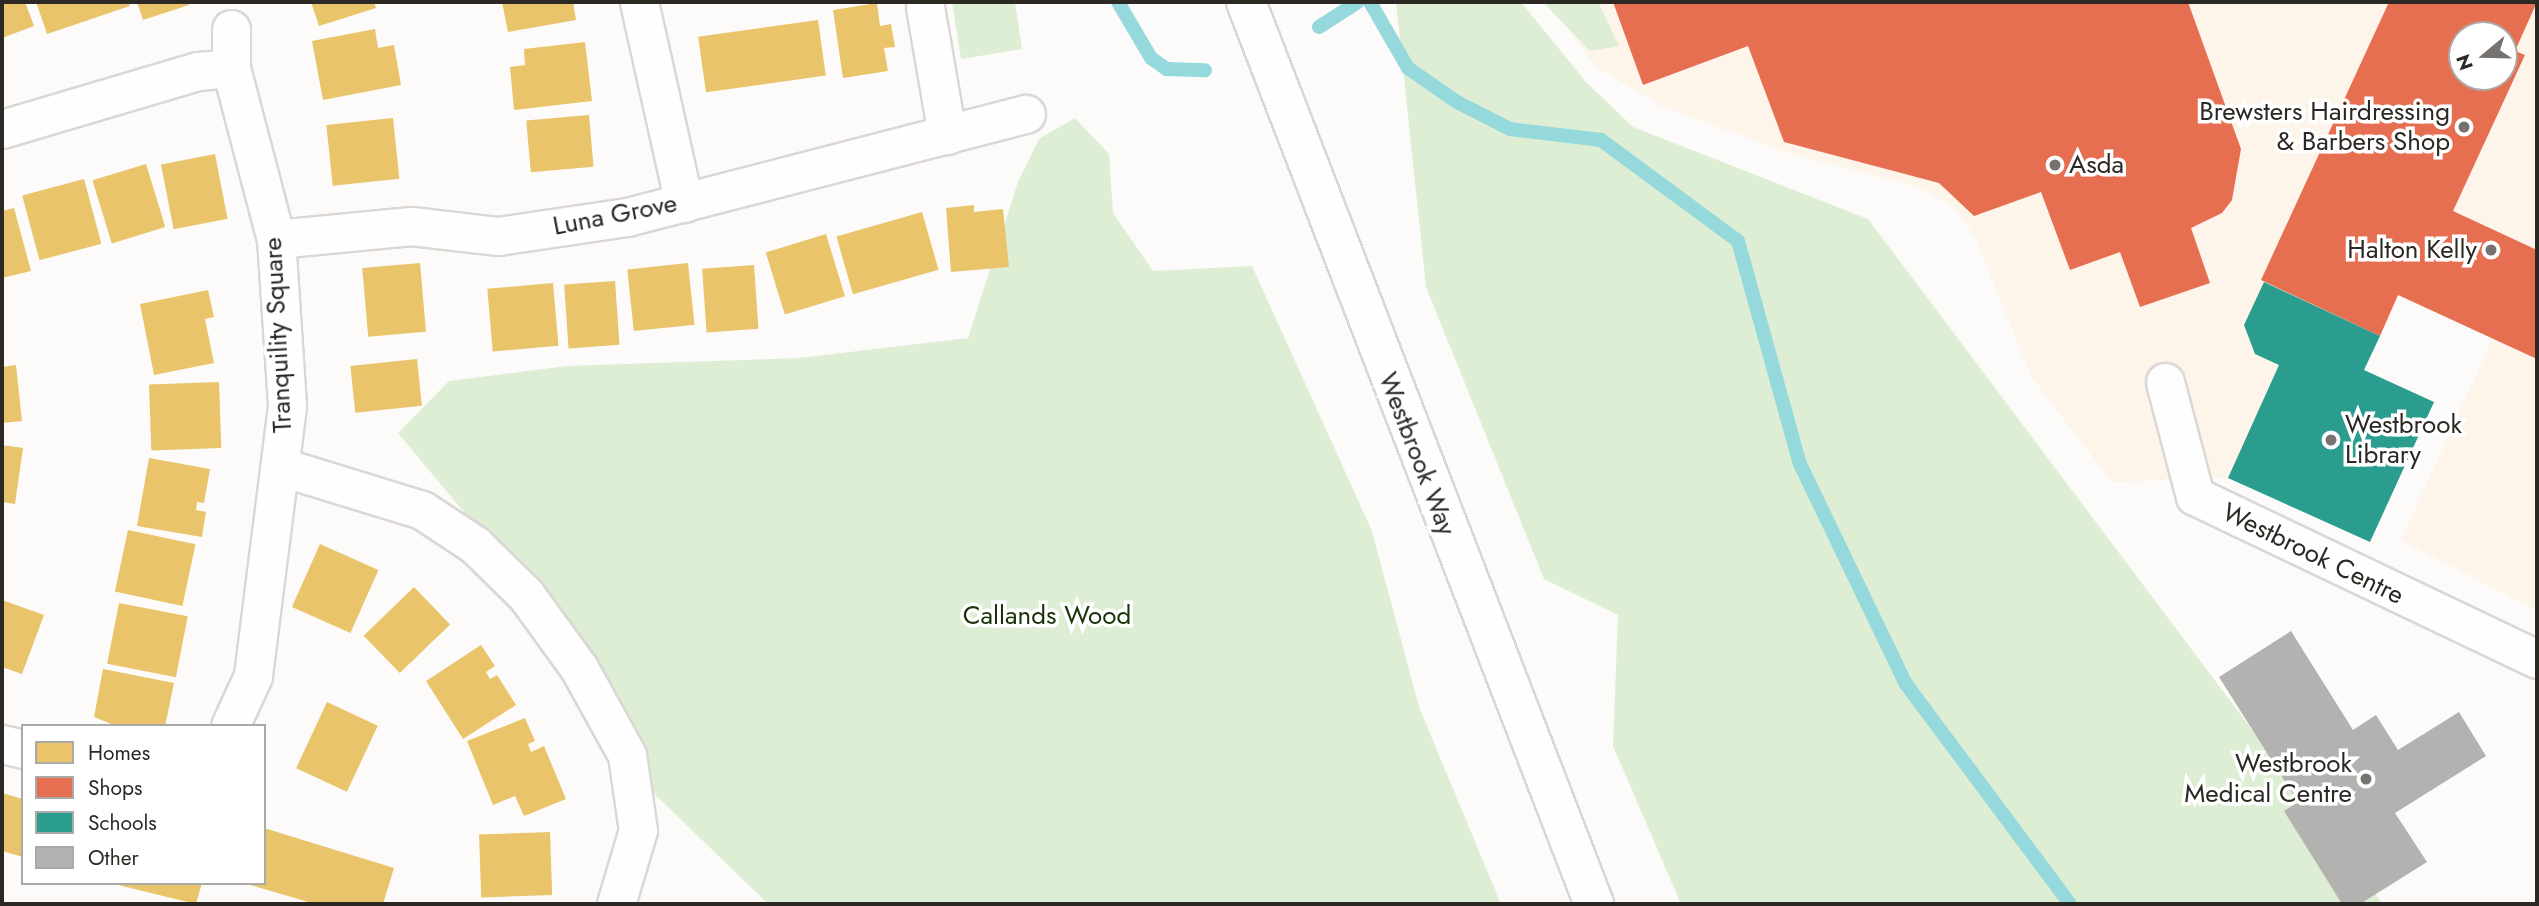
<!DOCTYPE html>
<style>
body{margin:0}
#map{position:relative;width:2539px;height:906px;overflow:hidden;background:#fcfbfa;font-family:Jost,sans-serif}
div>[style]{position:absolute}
.commercial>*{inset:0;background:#fdf4ea}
.green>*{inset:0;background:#deeed4}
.homes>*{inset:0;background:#e9c46a;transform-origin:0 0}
.shops>*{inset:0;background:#e76f51}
.schools>*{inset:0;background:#2a9d8f}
.stream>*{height:14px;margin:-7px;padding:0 7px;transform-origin:7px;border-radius:7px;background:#96d9dc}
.building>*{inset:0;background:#b4b2b0}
.roads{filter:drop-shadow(2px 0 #dad7d5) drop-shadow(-2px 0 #dad7d5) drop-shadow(0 2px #dad7d5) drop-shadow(0 -2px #dad7d5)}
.street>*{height:37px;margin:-18.5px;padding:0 18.5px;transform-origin:18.5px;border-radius:18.5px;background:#fffefe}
.secondary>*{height:38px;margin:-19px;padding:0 19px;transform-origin:19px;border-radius:19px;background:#fffefe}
.dots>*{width:19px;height:19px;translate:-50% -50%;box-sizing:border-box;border:4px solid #fff;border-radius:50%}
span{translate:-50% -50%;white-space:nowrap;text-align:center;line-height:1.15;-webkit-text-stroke:7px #fff;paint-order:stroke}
.poi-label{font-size:26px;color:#2c2824}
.right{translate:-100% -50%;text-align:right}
.left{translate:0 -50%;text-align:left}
.street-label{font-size:26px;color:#2c2824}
.park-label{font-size:26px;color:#193309}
.frame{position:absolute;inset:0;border:4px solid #2c2824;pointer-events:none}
.legend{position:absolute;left:21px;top:724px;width:245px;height:161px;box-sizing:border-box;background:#fff;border:2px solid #aba9a7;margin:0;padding:9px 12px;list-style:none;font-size:21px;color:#2c2824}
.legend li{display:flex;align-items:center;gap:14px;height:35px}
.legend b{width:35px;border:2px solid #aba9a7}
.north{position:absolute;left:2448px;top:21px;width:70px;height:70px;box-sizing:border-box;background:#fff;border:2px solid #aba9a7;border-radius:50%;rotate:251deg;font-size:19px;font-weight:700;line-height:28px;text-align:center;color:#2c2824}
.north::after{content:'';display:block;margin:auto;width:24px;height:32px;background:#75726f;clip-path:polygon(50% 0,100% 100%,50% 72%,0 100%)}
</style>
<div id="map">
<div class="commercial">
<div style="clip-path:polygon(evenodd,1547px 2px,2537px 2px,2537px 611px,2401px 540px,2493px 338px,2399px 295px,2380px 336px,2264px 282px,2244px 326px,2255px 354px,2279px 365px,2228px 478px,2112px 482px,2032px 378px,1975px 237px,1953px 206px,1917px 187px,1797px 156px,1662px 106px,1596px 67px,1547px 2px,2462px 35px,2504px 35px,2504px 77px,2462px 77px,2462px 35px)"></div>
</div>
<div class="green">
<div style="clip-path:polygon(952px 2px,1015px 2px,1022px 49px,961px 59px)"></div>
<div style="clip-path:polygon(1396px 2px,1521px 2px,1586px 82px,1633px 127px,1868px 219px,2383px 904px,1681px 904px,1613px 746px,1618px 615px,1544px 579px,1426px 287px)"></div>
<div style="clip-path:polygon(1543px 2px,1598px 2px,1619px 46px,1590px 51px)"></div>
<div style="clip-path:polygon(1075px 118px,1109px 154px,1113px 213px,1153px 271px,1252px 266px,1372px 531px,1419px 707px,1501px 904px,768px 904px,606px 747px,523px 583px,398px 433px,449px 381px,567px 366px,799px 358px,968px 338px,1018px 182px,1039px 139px)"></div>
</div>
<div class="homes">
<div style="clip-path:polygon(2px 2px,25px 2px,34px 26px,2px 38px)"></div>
<div style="clip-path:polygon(36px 2px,128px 2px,130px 6px,47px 34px)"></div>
<div style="clip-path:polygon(137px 2px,188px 2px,189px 5px,143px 20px)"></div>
<div style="clip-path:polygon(311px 2px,374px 2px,376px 8px,319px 26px)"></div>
<div style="clip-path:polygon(502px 2px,573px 2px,576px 20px,508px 32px)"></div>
<div style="clip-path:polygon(877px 3px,880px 26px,891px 24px,895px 47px,884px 48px,888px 71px,843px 78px,833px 10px)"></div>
<div style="left:818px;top:20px;width:56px;height:121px;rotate:82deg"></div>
<div style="clip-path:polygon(375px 29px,378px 48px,394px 45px,401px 85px,323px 100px,312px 41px)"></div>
<div style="clip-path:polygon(585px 42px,592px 101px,514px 110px,510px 67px,525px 65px,524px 49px)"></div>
<div style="left:589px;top:115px;width:52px;height:63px;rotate:85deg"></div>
<div style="left:393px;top:118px;width:61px;height:67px;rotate:84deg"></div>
<div style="left:215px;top:154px;width:66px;height:55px;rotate:79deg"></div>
<div style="left:146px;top:164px;width:66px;height:56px;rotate:73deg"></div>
<div style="left:84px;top:179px;width:67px;height:64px;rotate:75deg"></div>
<div style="clip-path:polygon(974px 205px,974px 212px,1003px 209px,1009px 267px,951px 272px,946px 208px)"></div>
<div style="clip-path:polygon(14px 208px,31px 271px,2px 278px,2px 211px)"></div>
<div style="left:922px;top:212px;width:60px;height:89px;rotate:74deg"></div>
<div style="left:826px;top:234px;width:65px;height:63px;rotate:73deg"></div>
<div style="left:420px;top:263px;width:69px;height:58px;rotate:85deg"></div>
<div style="left:688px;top:263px;width:62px;height:61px;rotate:84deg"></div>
<div style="left:754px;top:265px;width:64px;height:52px;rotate:86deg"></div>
<div style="left:615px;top:281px;width:64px;height:51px;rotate:86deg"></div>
<div style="left:553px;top:283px;width:63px;height:66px;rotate:85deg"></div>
<div style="clip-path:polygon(208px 290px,214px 317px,205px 319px,214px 363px,154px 375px,140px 304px)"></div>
<div style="left:417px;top:359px;width:47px;height:67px;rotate:84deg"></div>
<div style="clip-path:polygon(16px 365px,22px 421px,2px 423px,2px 367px)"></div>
<div style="left:219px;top:382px;width:66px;height:70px;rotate:88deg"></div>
<div style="clip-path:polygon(2px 445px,23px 448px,15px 504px,2px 502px)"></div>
<div style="clip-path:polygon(149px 458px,210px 469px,204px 503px,197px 502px,196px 510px,206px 512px,202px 537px,137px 526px)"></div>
<div style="left:128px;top:530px;width:69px;height:63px;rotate:12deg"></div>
<div style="left:320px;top:544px;width:64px;height:69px;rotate:24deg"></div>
<div style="left:414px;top:587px;width:52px;height:70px;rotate:46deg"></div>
<div style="clip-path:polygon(2px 600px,44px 615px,22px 674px,2px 667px)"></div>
<div style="left:119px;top:603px;width:70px;height:62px;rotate:11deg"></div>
<div style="clip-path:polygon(481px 645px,495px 666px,486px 672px,490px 679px,497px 675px,516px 705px,463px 739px,426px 681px)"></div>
<div style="clip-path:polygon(103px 669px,174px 683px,165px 726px,116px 726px,94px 717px)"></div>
<div style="left:327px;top:702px;width:56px;height:73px;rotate:25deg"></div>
<div style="clip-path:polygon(525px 718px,535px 741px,528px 744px,531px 752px,544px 746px,566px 799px,524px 816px,515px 796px,493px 805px,467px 741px)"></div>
<div style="clip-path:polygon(2px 793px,23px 799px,23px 857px,2px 851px)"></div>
<div style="clip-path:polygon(264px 828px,394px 868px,383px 904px,315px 904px,247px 884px,264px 883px)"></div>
<div style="left:550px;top:832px;width:63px;height:71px;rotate:88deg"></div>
<div style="clip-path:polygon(110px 883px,202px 883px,196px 904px)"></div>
</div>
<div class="shops">
<div style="clip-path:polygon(1613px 2px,2188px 2px,2241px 149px,2232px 200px,2222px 213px,2191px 228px,2210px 283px,2140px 307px,2120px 252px,2070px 270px,2041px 192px,1974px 216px,1939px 183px,1784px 142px,1748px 46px,1643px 85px)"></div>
<div style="clip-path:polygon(evenodd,2389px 2px,2537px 2px,2515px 51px,2525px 55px,2453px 211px,2537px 250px,2537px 359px,2398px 295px,2380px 336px,2261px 280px,2389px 2px,2462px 35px,2504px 35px,2504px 77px,2462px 77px,2462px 35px)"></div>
</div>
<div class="schools">
<div style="clip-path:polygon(2264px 282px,2380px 336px,2364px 370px,2434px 402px,2370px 542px,2228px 478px,2279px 365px,2255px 354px,2244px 325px)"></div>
</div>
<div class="stream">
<div style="left:1118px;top:2px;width:65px;rotate:59.5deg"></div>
<div style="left:1151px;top:58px;width:19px;rotate:35deg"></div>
<div style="left:1167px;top:69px;width:38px;rotate:2deg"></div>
<div style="left:1370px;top:2px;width:76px;rotate:60.1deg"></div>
<div style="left:1408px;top:68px;width:60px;rotate:34.8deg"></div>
<div style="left:1457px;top:102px;width:59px;rotate:27deg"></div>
<div style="left:1510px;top:129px;width:92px;rotate:6.9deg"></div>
<div style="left:1601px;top:140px;width:170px;rotate:36.4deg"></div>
<div style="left:1738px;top:241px;width:231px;rotate:74.5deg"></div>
<div style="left:1800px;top:464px;width:244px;rotate:64.3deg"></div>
<div style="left:1906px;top:684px;width:274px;rotate:53.3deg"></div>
<div style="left:1319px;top:27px;width:46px;rotate:-32.7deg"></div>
</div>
<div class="building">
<div style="clip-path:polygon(2291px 631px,2353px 730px,2376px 715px,2398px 750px,2459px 712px,2486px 756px,2395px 813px,2427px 862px,2360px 904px,2342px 904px,2284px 811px,2298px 802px,2219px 677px)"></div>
</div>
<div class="roads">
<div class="street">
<div style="left:639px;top:2px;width:206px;rotate:77.4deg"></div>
<div style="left:925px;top:7px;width:130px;rotate:80.2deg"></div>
<div style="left:231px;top:29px;width:39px;rotate:90deg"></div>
<div style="left:2px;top:129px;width:204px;rotate:-16.5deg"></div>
<div style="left:198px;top:71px;width:33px;rotate:-5deg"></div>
<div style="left:231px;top:68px;width:177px;rotate:75.3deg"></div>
<div style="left:276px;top:239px;width:167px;rotate:86.2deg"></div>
<div style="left:287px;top:406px;width:272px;rotate:97.2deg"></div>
<div style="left:253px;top:676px;width:55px;rotate:114.7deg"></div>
<div style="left:276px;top:239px;width:136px;rotate:-5.5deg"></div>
<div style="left:411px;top:226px;width:88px;rotate:6.6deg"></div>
<div style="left:498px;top:236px;width:130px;rotate:-8.4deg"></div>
<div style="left:627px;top:217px;width:412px;rotate:-14.5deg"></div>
<div style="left:2165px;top:382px;width:118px;rotate:75.3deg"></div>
<div style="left:2195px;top:496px;width:379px;rotate:25.5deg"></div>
<div style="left:282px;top:467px;width:146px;rotate:17.1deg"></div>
<div style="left:422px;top:510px;width:64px;rotate:33.4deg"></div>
<div style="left:475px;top:545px;width:71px;rotate:44.4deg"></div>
<div style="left:526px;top:595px;width:90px;rotate:54deg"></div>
<div style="left:579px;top:668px;width:99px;rotate:61.1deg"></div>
<div style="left:627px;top:755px;width:76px;rotate:81.7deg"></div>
<div style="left:638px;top:830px;width:77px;rotate:106.6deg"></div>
<div style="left:2px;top:744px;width:22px;rotate:13deg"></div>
</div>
<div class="secondary">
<div style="left:1246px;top:2px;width:967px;rotate:68.9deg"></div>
</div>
</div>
<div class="dots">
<div style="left:2464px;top:127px;background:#75726f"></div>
<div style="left:2055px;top:165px;background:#75726f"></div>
<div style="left:2491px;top:250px;background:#75726f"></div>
<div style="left:2331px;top:440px;background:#75726f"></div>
<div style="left:2366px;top:779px;background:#75726f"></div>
</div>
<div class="poi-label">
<span class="right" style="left:2450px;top:127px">Brewsters Hairdressing<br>&amp; Barbers Shop</span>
<span class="left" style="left:2069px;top:165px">Asda</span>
<span class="right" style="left:2477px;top:250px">Halton Kelly</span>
<span class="left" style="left:2345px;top:440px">Westbrook<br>Library</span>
<span class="right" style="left:2352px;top:779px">Westbrook<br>Medical Centre</span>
</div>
<div class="street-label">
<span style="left:615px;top:215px;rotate:-11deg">Luna Grove</span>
<span style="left:278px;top:335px;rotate:-93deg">Tranquility Square</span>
<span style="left:1417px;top:454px;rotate:69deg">Westbrook Way</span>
<span style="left:2313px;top:554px;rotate:26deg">Westbrook Centre</span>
</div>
<div class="park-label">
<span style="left:1047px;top:616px">Callands Wood</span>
</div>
<div class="frame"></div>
<ul class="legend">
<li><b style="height:19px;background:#e9c46a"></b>Homes</li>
<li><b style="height:19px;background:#e76f51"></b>Shops</li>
<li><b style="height:19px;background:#2a9d8f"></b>Schools</li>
<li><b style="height:19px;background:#b4b2b0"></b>Other</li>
</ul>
<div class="north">N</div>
</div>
